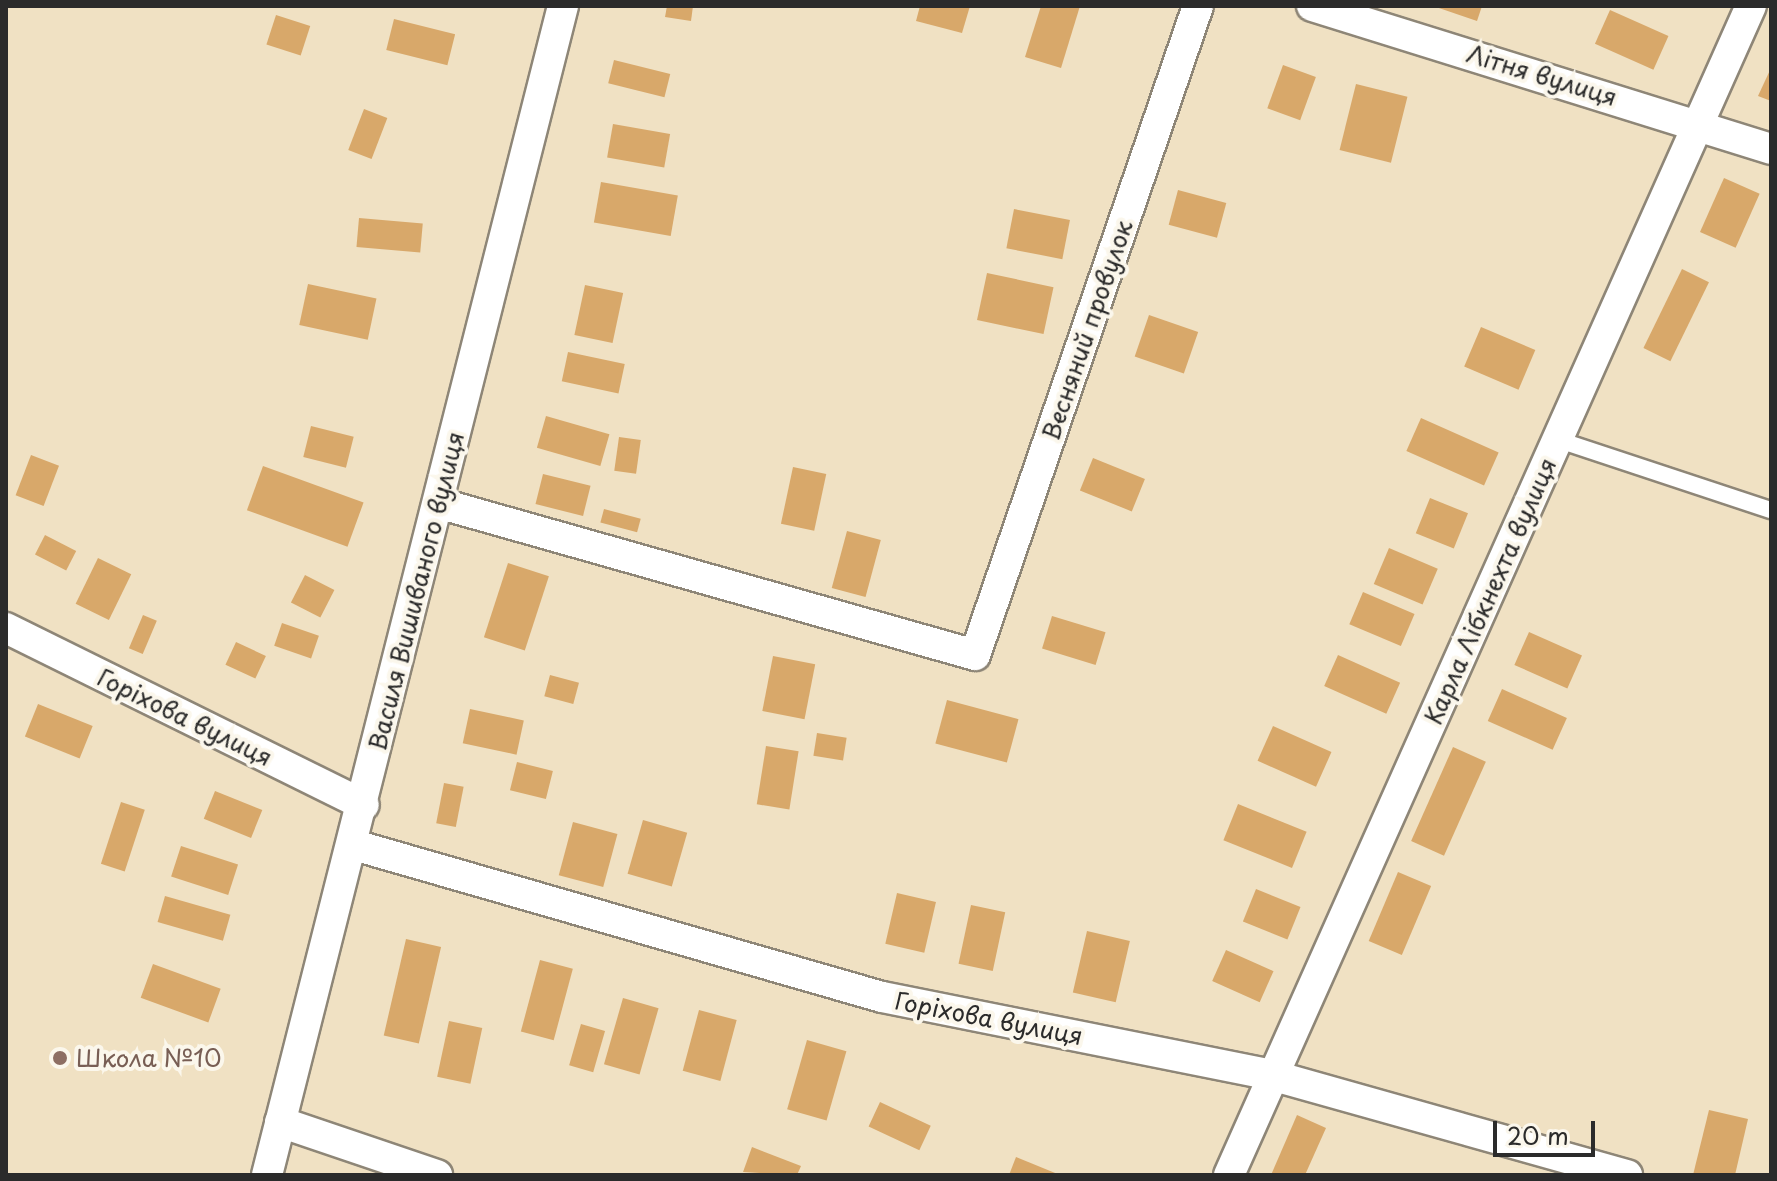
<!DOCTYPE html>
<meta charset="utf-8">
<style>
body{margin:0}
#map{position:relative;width:1777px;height:1181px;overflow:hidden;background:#f0e1c3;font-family:"Playpen Sans",sans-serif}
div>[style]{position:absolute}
.building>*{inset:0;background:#d8a86a;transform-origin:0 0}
.roads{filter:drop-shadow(2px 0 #8e8677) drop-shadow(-2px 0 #8e8677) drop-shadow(0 2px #8e8677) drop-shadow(0 -2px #8e8677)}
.lane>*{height:16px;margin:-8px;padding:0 8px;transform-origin:8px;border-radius:8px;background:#fff}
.street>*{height:30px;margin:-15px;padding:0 15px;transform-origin:15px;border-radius:15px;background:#fff}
.dots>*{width:22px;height:22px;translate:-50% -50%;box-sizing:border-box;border:4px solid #fbf7ec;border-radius:50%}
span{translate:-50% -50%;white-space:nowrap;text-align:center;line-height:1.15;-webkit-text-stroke:8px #fbf7ec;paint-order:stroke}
.street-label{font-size:24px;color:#2b2b2b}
.education-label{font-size:24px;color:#785e54}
.left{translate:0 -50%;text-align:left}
.frame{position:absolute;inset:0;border:8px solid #2b2b2b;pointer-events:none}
.scale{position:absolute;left:1493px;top:1121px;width:102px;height:36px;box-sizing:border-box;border:4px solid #2b2b2b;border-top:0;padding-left:10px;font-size:24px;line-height:28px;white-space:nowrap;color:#2b2b2b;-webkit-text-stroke:6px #fbf7ec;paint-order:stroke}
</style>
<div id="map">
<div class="building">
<div style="clip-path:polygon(667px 6px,693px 6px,691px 21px,665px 17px)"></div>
<div style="clip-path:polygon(920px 6px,970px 6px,962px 33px,916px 21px)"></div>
<div style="clip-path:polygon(1041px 6px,1080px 6px,1061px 68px,1025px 57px)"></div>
<div style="clip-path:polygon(1433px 6px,1482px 6px,1477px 21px)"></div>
<div style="left:1610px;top:10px;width:64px;height:37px;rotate:24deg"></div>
<div style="left:276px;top:15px;width:36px;height:31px;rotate:18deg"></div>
<div style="left:394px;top:19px;width:63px;height:32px;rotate:14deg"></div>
<div style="left:614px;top:60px;width:58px;height:24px;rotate:14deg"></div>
<div style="left:1283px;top:65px;width:35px;height:46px;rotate:20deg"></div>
<div style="clip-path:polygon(1771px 68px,1771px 101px,1758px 96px)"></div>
<div style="left:1356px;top:84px;width:53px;height:68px;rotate:14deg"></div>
<div style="left:364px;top:109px;width:25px;height:44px;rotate:21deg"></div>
<div style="left:613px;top:124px;width:58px;height:34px;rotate:10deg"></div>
<div style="left:1724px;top:178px;width:39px;height:59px;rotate:24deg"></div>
<div style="left:601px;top:182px;width:78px;height:41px;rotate:10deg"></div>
<div style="left:1178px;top:190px;width:50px;height:36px;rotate:15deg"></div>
<div style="left:1014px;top:209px;width:57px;height:40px;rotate:11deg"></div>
<div style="left:359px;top:218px;width:64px;height:29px;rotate:5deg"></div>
<div style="left:1682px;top:269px;width:30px;height:88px;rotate:26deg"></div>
<div style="left:987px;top:273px;width:68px;height:48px;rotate:12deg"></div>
<div style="left:308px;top:284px;width:70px;height:42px;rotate:12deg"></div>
<div style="left:585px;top:285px;width:39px;height:51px;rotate:12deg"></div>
<div style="left:1149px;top:315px;width:52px;height:44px;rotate:19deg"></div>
<div style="left:1481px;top:327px;width:59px;height:43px;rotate:23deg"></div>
<div style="left:568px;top:352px;width:58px;height:30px;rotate:12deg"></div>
<div style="left:546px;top:416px;width:66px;height:33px;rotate:16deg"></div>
<div style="left:1421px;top:418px;width:85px;height:36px;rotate:24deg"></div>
<div style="left:311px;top:426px;width:44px;height:32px;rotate:14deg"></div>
<div style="left:619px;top:437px;width:22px;height:34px;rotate:8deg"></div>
<div style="left:31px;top:455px;width:30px;height:43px;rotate:21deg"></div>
<div style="left:1093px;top:458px;width:56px;height:35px;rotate:22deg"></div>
<div style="left:263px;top:466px;width:107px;height:47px;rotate:20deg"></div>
<div style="left:793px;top:467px;width:34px;height:58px;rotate:12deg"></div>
<div style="left:543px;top:474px;width:49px;height:31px;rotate:14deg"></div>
<div style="left:1430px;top:498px;width:41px;height:38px;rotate:22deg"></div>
<div style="left:604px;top:509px;width:38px;height:14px;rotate:15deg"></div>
<div style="left:847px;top:531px;width:35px;height:59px;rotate:15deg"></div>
<div style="left:45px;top:535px;width:35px;height:22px;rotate:27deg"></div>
<div style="left:1389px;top:548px;width:53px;height:39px;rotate:23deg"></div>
<div style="left:98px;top:558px;width:37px;height:51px;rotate:26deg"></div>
<div style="left:508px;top:563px;width:43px;height:78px;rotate:18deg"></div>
<div style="left:305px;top:575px;width:33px;height:31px;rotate:27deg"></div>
<div style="left:1363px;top:592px;width:56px;height:35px;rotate:23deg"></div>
<div style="left:143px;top:615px;width:15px;height:36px;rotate:23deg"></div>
<div style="left:1052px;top:616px;width:56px;height:34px;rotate:17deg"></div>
<div style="left:282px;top:623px;width:39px;height:24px;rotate:19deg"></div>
<div style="left:1529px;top:632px;width:58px;height:36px;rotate:24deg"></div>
<div style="left:236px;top:642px;width:33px;height:25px;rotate:25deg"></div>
<div style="left:1338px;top:655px;width:68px;height:34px;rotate:24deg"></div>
<div style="left:773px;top:656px;width:43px;height:56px;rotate:11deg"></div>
<div style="left:550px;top:675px;width:30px;height:22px;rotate:15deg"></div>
<div style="left:1502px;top:689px;width:71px;height:35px;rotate:24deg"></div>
<div style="left:947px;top:700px;width:74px;height:45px;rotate:15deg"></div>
<div style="left:38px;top:704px;width:59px;height:35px;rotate:22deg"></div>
<div style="left:470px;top:709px;width:55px;height:35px;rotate:12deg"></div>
<div style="left:1273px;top:726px;width:64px;height:38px;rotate:24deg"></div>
<div style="left:817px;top:733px;width:30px;height:23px;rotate:9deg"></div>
<div style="left:766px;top:746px;width:33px;height:59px;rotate:9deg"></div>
<div style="left:1453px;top:747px;width:36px;height:103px;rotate:24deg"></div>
<div style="left:517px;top:762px;width:37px;height:29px;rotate:14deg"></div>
<div style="left:444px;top:783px;width:20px;height:41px;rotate:11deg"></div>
<div style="left:215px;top:791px;width:51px;height:30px;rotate:22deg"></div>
<div style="left:121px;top:802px;width:25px;height:65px;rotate:18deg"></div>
<div style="left:1238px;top:804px;width:74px;height:39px;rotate:22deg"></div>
<div style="left:643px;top:820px;width:46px;height:56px;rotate:16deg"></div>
<div style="left:573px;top:822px;width:46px;height:55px;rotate:15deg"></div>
<div style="left:181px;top:846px;width:60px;height:32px;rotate:18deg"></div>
<div style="left:1398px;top:872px;width:36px;height:75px;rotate:23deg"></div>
<div style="left:1256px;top:889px;width:48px;height:35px;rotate:22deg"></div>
<div style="left:897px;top:893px;width:40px;height:52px;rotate:13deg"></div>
<div style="left:165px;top:896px;width:68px;height:27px;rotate:16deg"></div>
<div style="left:971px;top:905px;width:35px;height:60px;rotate:12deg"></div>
<div style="left:1087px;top:931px;width:44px;height:63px;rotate:13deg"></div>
<div style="left:406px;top:939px;width:36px;height:99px;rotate:13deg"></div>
<div style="left:1226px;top:950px;width:52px;height:34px;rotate:24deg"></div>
<div style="left:540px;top:960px;width:34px;height:74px;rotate:15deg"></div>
<div style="left:153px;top:964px;width:72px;height:36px;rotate:20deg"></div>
<div style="left:623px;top:998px;width:37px;height:69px;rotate:16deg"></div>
<div style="left:699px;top:1010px;width:39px;height:63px;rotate:15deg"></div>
<div style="left:449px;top:1021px;width:34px;height:57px;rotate:12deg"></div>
<div style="left:581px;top:1024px;width:25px;height:43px;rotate:16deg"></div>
<div style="left:807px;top:1040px;width:41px;height:72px;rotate:16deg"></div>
<div style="left:880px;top:1102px;width:56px;height:27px;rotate:25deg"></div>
<div style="clip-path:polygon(1709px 1110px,1748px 1119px,1735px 1175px,1693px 1175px)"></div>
<div style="clip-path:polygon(1297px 1115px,1326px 1128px,1305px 1175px,1271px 1175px)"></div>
<div style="clip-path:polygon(752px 1147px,801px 1166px,797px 1175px,743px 1172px)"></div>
<div style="clip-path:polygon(1016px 1157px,1060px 1175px,1009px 1175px)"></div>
</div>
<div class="roads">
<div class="lane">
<div style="left:1559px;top:440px;width:223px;rotate:18.3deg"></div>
</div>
<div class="street">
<div style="left:1312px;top:6px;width:481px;rotate:17.3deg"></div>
<div style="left:438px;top:503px;width:558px;rotate:15.8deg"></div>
<div style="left:975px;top:655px;width:686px;rotate:-71.04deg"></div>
<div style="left:6px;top:628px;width:399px;rotate:26.3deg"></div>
<div style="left:354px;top:845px;width:549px;rotate:16.06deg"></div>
<div style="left:882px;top:997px;width:397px;rotate:11.3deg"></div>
<div style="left:1271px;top:1075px;width:370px;rotate:15.7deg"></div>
<div style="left:280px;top:1122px;width:166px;rotate:18.7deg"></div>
<div style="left:267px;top:1175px;width:1206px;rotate:-75.79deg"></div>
<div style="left:1229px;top:1175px;width:1280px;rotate:-65.94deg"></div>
</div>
</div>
<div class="dots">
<div style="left:60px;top:1058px;background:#8d6e63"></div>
</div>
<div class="street-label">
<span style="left:1542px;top:75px;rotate:17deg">Літня вулиця</span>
<span style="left:1087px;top:330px;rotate:-71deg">Весняний провулок</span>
<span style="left:416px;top:591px;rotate:-76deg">Василя Вишиваного вулиця</span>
<span style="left:1490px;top:591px;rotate:-66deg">Карла Лібкнехта вулиця</span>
<span style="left:185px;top:717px;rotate:26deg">Горіхова вулиця</span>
<span style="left:989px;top:1018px;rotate:11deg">Горіхова вулиця</span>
</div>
<div class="education-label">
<span class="left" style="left:76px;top:1058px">Школа №10</span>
</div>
<div class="frame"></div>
<div class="scale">20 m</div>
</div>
